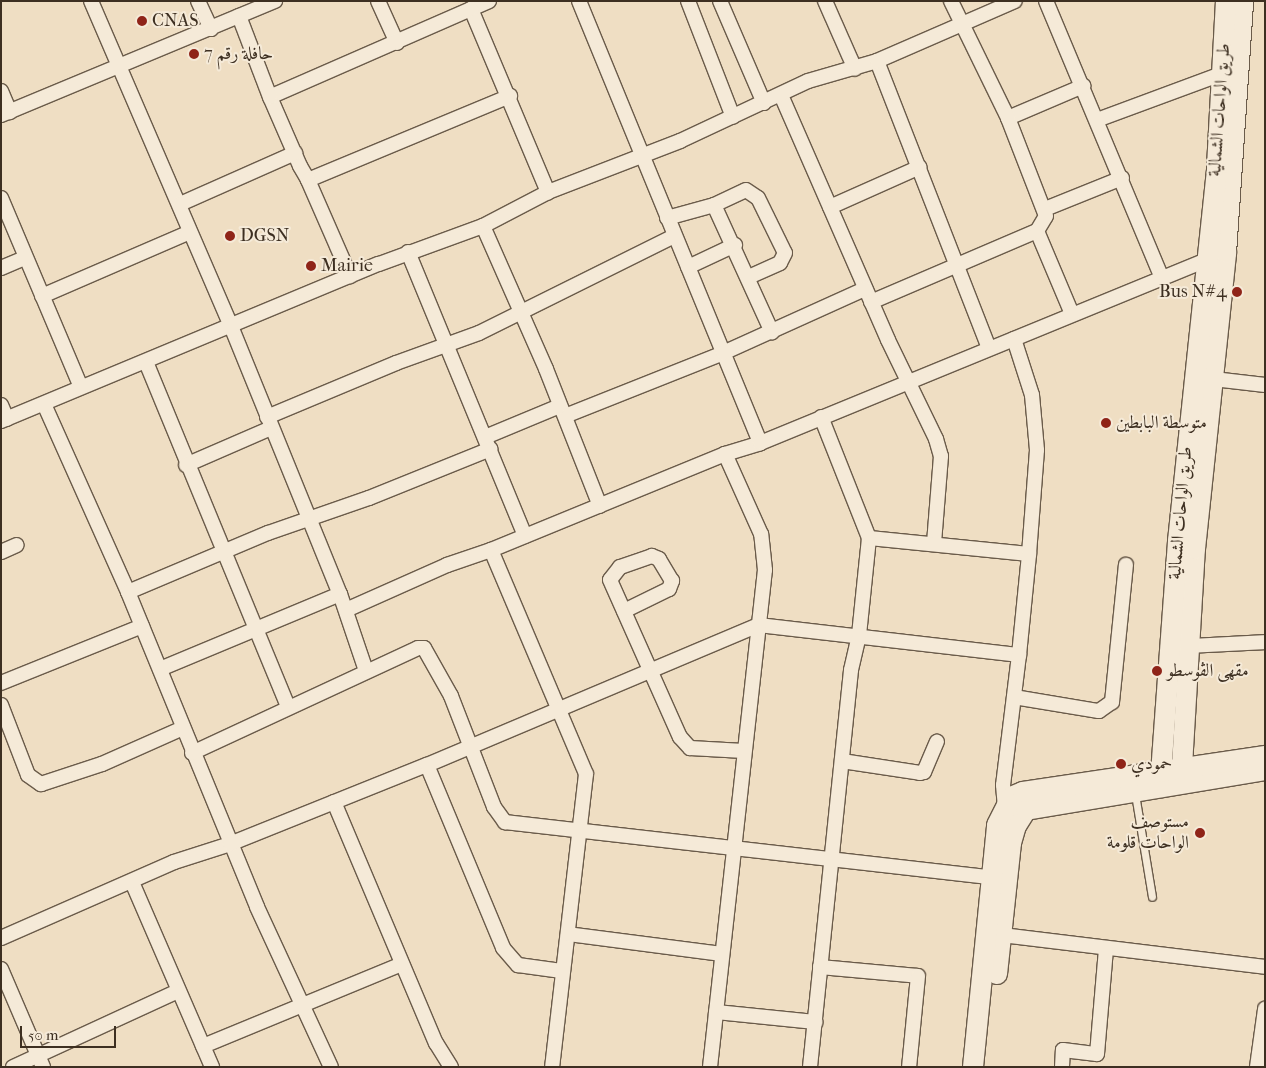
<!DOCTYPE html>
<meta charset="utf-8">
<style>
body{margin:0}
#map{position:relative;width:1266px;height:1068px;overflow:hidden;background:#efdec3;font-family:"IM FELL French Canon",Amiri,serif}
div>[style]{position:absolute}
.roads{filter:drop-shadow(1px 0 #6a5b4a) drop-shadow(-1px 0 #6a5b4a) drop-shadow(0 1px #6a5b4a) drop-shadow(0 -1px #6a5b4a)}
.lane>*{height:7px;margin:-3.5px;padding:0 3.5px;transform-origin:3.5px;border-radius:3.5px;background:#f5ead8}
.street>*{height:14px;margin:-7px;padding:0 7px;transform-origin:7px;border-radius:7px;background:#f5ead8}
.secondary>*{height:20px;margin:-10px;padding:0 10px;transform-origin:10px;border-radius:10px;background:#f5ead8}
.dots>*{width:14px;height:14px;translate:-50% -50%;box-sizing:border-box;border:2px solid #f5ead8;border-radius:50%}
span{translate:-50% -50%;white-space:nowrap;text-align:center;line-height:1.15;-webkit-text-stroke:4px #f5ead8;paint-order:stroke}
.poi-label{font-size:18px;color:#3d2f21}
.left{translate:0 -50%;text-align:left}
.right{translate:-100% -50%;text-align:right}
.street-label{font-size:18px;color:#3d2f21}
.frame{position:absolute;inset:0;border:2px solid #3d2f21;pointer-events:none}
.scale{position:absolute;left:20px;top:1026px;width:96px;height:22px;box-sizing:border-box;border:2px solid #3d2f21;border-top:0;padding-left:6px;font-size:15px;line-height:18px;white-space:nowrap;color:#3d2f21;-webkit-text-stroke:4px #f5ead8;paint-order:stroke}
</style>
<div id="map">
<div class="roads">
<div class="lane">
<div style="left:1135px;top:794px;width:104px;rotate:80.6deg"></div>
</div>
<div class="street">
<div style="left:91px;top:1px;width:354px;rotate:66.7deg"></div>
<div style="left:231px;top:326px;width:289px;rotate:67.9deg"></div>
<div style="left:340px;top:594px;width:81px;rotate:71.3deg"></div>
<div style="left:198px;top:1px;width:31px;rotate:65deg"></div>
<div style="left:378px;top:1px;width:46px;rotate:65.7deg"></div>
<div style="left:489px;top:1px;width:20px;rotate:156deg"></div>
<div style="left:471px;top:9px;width:199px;rotate:67.2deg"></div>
<div style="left:579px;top:1px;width:478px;rotate:67.7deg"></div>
<div style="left:688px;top:1px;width:124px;rotate:68.8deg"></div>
<div style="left:720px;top:1px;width:111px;rotate:66.7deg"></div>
<div style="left:825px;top:1px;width:74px;rotate:66.2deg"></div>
<div style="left:1046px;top:1px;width:298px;rotate:67.3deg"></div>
<div style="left:471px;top:9px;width:219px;rotate:156.4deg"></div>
<div style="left:270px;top:97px;width:75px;rotate:66.5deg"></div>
<div style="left:300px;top:166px;width:16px;rotate:60deg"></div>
<div style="left:308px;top:180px;width:219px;rotate:-22.6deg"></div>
<div style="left:239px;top:16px;width:87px;rotate:69.1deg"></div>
<div style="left:877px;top:61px;width:308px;rotate:68.7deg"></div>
<div style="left:1px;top:91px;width:23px;rotate:67deg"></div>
<div style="left:781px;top:95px;width:267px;rotate:66.4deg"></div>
<div style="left:888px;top:340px;width:110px;rotate:64.1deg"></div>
<div style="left:936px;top:439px;width:18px;rotate:74deg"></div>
<div style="left:941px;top:456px;width:87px;rotate:94.6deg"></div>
<div style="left:1px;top:115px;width:297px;rotate:-22.6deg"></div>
<div style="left:1008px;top:118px;width:82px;rotate:-23.1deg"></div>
<div style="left:1097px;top:120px;width:135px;rotate:-20.3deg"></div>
<div style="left:308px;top:180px;width:105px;rotate:66.4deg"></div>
<div style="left:1px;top:198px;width:205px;rotate:67.1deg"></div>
<div style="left:180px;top:204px;width:126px;rotate:-23.9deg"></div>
<div style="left:714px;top:205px;width:35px;rotate:-25deg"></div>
<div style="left:746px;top:190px;width:14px;rotate:34deg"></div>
<div style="left:758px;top:198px;width:61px;rotate:63.9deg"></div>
<div style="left:785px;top:253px;width:11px;rotate:117deg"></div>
<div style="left:780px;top:263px;width:34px;rotate:156deg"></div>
<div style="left:830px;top:207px;width:98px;rotate:-24deg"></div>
<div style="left:1045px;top:209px;width:83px;rotate:-21.9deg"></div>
<div style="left:667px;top:218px;width:49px;rotate:-15.5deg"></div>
<div style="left:714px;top:205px;width:140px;rotate:65.5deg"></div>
<div style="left:483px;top:226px;width:156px;rotate:66.2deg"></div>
<div style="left:546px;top:369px;width:147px;rotate:68.5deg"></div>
<div style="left:1037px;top:231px;width:90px;rotate:67.1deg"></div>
<div style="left:408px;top:252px;width:307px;rotate:67.6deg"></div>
<div style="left:688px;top:267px;width:52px;rotate:-25.1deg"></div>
<div style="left:1px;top:268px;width:26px;rotate:-23deg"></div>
<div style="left:42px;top:296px;width:161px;rotate:-23.4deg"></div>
<div style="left:871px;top:302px;width:181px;rotate:-23.2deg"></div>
<div style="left:1037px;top:231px;width:17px;rotate:-59deg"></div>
<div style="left:1046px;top:216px;width:105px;rotate:-111.2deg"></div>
<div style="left:1008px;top:118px;width:130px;rotate:-116deg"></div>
<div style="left:146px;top:362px;width:373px;rotate:67.6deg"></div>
<div style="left:1214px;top:379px;width:51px;rotate:6.7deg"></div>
<div style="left:44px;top:404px;width:206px;rotate:65.9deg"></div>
<div style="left:128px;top:592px;width:340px;rotate:67.7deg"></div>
<div style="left:257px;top:907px;width:176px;rotate:65.2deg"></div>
<div style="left:1px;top:405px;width:15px;rotate:67deg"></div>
<div style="left:565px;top:416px;width:170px;rotate:-21.7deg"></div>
<div style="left:723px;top:353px;width:156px;rotate:-24.3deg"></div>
<div style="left:267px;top:417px;width:140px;rotate:-22.7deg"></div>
<div style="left:396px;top:363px;width:88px;rotate:-19.9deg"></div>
<div style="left:479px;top:333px;width:218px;rotate:-26.4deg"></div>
<div style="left:1px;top:421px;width:409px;rotate:-22.6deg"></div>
<div style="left:379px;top:264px;width:111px;rotate:-20.1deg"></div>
<div style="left:483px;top:226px;width:73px;rotate:-27.6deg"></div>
<div style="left:548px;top:192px;width:142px;rotate:-21.1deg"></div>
<div style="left:680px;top:141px;width:141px;rotate:-25.1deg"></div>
<div style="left:808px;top:81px;width:72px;rotate:-16.2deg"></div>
<div style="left:877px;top:61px;width:150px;rotate:-23.5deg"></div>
<div style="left:485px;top:437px;width:81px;rotate:-22.5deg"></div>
<div style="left:186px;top:465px;width:93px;rotate:-23.5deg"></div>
<div style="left:869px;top:538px;width:161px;rotate:5.7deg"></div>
<div style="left:1029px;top:554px;width:104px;rotate:-85.6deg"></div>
<div style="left:1037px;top:450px;width:55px;rotate:-95.2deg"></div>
<div style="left:1032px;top:395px;width:59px;rotate:-107.8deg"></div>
<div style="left:491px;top:550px;width:243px;rotate:67deg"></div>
<div style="left:586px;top:774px;width:295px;rotate:96.6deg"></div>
<div style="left:1px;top:552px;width:17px;rotate:-24deg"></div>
<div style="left:128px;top:592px;width:152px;rotate:-22.9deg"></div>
<div style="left:268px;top:533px;width:107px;rotate:-19.1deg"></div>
<div style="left:369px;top:498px;width:131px;rotate:-22deg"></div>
<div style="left:346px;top:610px;width:111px;rotate:-24deg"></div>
<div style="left:447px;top:565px;width:46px;rotate:-18.8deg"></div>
<div style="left:491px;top:550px;width:253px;rotate:-22.3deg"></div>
<div style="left:725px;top:454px;width:37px;rotate:-17deg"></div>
<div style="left:760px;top:443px;width:490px;rotate:-22.3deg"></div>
<div style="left:624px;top:611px;width:50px;rotate:-26.1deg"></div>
<div style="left:669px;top:589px;width:9px;rotate:-69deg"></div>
<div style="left:672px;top:581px;width:26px;rotate:-121deg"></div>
<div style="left:659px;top:559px;width:8px;rotate:-157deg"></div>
<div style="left:652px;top:556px;width:34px;rotate:161deg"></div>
<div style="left:620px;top:567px;width:16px;rotate:128deg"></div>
<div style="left:610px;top:580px;width:172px;rotate:66deg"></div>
<div style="left:680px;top:737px;width:15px;rotate:48deg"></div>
<div style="left:690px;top:748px;width:54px;rotate:3.2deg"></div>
<div style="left:1189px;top:646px;width:76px;rotate:-3deg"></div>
<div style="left:1019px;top:655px;width:101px;rotate:-84.3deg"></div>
<div style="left:160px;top:669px;width:195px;rotate:-22.6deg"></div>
<div style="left:1px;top:683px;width:152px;rotate:-22deg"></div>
<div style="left:1014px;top:697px;width:86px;rotate:9.4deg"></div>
<div style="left:1099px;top:711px;width:16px;rotate:-35deg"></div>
<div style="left:1112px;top:702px;width:138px;rotate:-84.2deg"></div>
<div style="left:1px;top:705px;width:75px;rotate:68.9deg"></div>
<div style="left:28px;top:775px;width:16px;rotate:35deg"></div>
<div style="left:41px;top:784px;width:64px;rotate:-18.2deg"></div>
<div style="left:102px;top:764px;width:89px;rotate:-24deg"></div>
<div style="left:192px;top:753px;width:249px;rotate:-24.9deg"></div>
<div style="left:418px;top:648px;width:6px"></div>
<div style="left:424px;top:648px;width:55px;rotate:60.6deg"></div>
<div style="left:451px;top:696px;width:119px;rotate:68.8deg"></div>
<div style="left:494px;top:807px;width:19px;rotate:54deg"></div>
<div style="left:505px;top:822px;width:491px;rotate:6.5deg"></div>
<div style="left:842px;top:761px;width:79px;rotate:8.7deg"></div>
<div style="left:920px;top:773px;width:4px;rotate:-14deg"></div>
<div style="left:924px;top:772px;width:33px;rotate:-67deg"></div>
<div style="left:427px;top:765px;width:198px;rotate:67.4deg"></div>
<div style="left:503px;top:948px;width:23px;rotate:49deg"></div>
<div style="left:518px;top:965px;width:44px;rotate:7.8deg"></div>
<div style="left:334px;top:802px;width:262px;rotate:67.1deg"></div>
<div style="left:436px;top:1043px;width:28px;rotate:58deg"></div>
<div style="left:132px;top:882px;width:202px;rotate:66.6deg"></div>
<div style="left:568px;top:934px;width:154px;rotate:7.4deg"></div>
<div style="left:1002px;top:935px;width:265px;rotate:6.9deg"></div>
<div style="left:1px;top:938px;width:189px;rotate:-23.7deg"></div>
<div style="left:174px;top:862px;width:59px;rotate:-17.8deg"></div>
<div style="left:230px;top:844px;width:212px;rotate:-21.9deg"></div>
<div style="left:427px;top:765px;width:360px;rotate:-22.9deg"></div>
<div style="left:759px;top:625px;width:262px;rotate:6.6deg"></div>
<div style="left:1019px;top:655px;width:131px;rotate:97deg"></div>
<div style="left:1003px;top:785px;width:25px;rotate:85deg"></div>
<div style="left:820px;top:967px;width:98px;rotate:5.2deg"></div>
<div style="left:918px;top:976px;width:91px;rotate:95.6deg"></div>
<div style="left:1px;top:969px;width:107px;rotate:66.8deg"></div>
<div style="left:716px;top:1012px;width:100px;rotate:5.8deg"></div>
<div style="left:203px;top:1046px;width:215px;rotate:-22.4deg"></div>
<div style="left:13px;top:1067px;width:182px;rotate:-24.7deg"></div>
<div style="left:710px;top:1067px;width:500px;rotate:-83.69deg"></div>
<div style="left:765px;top:570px;width:36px;rotate:-96deg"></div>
<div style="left:761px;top:534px;width:88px;rotate:-114.2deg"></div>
<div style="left:810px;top:1067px;width:399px;rotate:-84.1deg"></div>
<div style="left:851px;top:670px;width:36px;rotate:-77deg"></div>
<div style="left:859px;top:635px;width:98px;rotate:-84.1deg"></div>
<div style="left:869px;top:538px;width:130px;rotate:-111.6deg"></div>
<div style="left:1062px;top:1067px;width:17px;rotate:-87deg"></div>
<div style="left:1063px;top:1050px;width:34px;rotate:7deg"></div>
<div style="left:1097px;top:1054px;width:106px;rotate:-85.1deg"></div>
<div style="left:1257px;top:1067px;width:59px;rotate:-82.1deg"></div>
</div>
<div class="secondary">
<div style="left:1181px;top:783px;width:234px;rotate:-86.6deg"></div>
<div style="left:1195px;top:549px;width:298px;rotate:-84deg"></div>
<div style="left:1226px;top:253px;width:253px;rotate:-86.1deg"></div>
<div style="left:1160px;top:787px;width:247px;rotate:-85.8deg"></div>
<div style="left:1178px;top:541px;width:376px;rotate:-84deg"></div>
<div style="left:1217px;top:167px;width:166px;rotate:-86.9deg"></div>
<div style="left:997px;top:974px;width:132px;rotate:-83.9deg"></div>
<div style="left:1011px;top:843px;width:18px;rotate:-74deg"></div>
<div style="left:1016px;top:826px;width:19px;rotate:-58deg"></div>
<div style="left:1026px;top:810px;width:242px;rotate:-9.5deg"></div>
<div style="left:973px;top:1067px;width:243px;rotate:-84.3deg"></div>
<div style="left:997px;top:825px;width:31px;rotate:-63deg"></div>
<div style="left:1011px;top:797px;width:13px;rotate:-23deg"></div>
<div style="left:1023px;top:792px;width:245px;rotate:-8.5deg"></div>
</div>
</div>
<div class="dots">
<div style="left:142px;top:21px;background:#8f2418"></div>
<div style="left:194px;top:54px;background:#8f2418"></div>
<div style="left:230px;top:236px;background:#8f2418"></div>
<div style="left:311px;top:266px;background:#8f2418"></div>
<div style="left:1237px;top:292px;background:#8f2418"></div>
<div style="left:1106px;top:423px;background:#8f2418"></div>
<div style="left:1157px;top:671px;background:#8f2418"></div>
<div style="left:1121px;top:764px;background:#8f2418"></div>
<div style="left:1200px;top:833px;background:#8f2418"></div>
</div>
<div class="poi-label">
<span class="left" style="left:152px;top:21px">CNAS</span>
<span class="left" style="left:204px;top:54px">حافلة رقم 7</span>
<span class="left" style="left:240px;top:236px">DGSN</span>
<span class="left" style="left:321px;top:266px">Mairie</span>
<span class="right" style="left:1227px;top:292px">Bus N#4</span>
<span class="left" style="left:1116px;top:423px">متوسطة البابطين</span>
<span class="left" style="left:1167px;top:671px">مقهى الڨوسطو</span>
<span class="left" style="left:1131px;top:764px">حمودي</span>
<span class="right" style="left:1189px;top:833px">مستوصف<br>الواحات قلومة</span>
</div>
<div class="street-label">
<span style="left:1220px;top:110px;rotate:-86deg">طريق الواحات الشمالية</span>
<span style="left:1181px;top:513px;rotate:-85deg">طريق الواحات الشمالية</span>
</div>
<div class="frame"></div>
<div class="scale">50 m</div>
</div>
